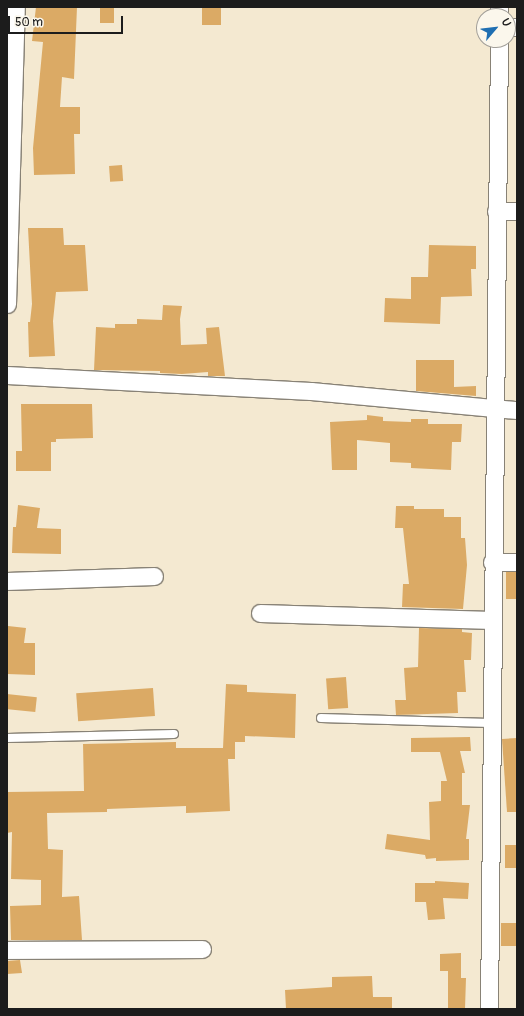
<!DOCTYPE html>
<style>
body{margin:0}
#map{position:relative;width:524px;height:1016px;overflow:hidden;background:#f4e9d1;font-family:Pangolin,sans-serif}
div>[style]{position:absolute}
.building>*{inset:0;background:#dbaa65;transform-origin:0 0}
.roads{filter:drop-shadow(1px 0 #888276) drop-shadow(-1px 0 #888276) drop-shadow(0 1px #888276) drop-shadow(0 -1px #888276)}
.lane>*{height:8px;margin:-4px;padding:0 4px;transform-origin:4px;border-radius:4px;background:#fff}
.street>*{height:17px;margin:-8.5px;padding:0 8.5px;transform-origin:8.5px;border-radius:8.5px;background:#fff}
span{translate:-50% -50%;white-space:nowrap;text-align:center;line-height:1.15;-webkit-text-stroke:3px #fbf7ec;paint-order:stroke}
.frame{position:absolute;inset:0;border:8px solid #1c1c1c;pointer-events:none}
.north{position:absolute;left:476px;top:8px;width:40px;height:40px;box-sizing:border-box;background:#fbf7ec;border:1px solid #a29f99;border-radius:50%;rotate:62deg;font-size:11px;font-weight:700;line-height:16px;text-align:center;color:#1c1c1c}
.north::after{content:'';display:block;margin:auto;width:14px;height:18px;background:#1f6fb2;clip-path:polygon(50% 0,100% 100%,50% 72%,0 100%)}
.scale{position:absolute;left:8px;top:16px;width:115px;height:18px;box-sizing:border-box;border:2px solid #1c1c1c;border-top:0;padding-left:5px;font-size:12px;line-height:14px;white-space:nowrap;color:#1c1c1c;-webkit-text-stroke:3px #fbf7ec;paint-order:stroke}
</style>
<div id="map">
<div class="building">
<div style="clip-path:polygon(36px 7px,77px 7px,74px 79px,62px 77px,60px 107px,80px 107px,80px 134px,74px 134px,75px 174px,34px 175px,33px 148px,43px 42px,32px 41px)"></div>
<div style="left:100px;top:7px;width:14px;height:16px"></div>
<div style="left:202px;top:7px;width:19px;height:18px"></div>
<div style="left:122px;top:165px;width:16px;height:13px;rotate:86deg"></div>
<div style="clip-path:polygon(28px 228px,63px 228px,64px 245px,85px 245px,88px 291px,56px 292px,53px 321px,55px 356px,29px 357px,28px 322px,30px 322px,32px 304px)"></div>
<div style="clip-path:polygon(429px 245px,476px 246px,476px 269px,471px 269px,472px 296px,441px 297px,440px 324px,384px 322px,385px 298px,411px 299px,411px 277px,428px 277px)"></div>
<div style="clip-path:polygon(163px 305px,182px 306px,180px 319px,181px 345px,207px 344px,206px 328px,219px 327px,225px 376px,208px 376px,208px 372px,182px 374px,160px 373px,160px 371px,94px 370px,96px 327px,115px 328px,115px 324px,137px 324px,137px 319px,162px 320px)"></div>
<div style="clip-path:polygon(416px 360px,454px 360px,454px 387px,476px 386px,476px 396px,416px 391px)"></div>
<div style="clip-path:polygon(21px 404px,92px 404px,93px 438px,56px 439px,56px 442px,51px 442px,51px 471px,16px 471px,16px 451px,22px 451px)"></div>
<div style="clip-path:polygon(367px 415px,383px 417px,383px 421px,411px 422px,411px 419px,428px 419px,428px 424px,462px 424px,461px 442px,452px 442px,451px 470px,411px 468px,411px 463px,390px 462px,390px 443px,357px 440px,357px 470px,332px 470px,330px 422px,367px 420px)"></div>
<div style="clip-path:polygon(18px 505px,40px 508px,37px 528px,61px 529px,61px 554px,12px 553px,13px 527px,16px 527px)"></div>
<div style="clip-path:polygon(396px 506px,414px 506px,414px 509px,444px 509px,444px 517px,461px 517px,461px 538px,465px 538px,467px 565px,463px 609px,402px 607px,403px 584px,409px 584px,403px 528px,395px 528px)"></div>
<div style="left:506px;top:572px;width:11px;height:27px"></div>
<div style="clip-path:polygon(8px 626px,26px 628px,24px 643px,35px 643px,35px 675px,7px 674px)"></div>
<div style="clip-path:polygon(419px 628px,462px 629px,462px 632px,472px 633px,471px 660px,464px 660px,466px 692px,457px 692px,458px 713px,396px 715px,395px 700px,406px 700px,404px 668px,418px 667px)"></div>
<div style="left:346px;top:677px;width:31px;height:20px;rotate:86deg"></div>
<div style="clip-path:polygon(226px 684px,247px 685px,247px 692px,296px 694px,295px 738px,245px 736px,245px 742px,235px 742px,235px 759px,228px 759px,230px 811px,186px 813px,186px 806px,107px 809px,107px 812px,47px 813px,48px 849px,63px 850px,62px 897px,79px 896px,82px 940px,11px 940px,10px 906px,41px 905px,41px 880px,11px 879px,12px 832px,7px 833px,7px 792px,84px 791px,83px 744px,176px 742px,176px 748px,223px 748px)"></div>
<div style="left:153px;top:688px;width:28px;height:77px;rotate:86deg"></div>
<div style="left:7px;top:694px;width:30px;height:15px;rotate:6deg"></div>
<div style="clip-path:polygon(470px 737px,471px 751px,460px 751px,465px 773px,462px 773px,462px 805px,470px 805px,466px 839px,469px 839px,469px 860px,436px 861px,436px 858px,426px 859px,425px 855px,385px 849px,387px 834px,430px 840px,429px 802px,441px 801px,441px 781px,447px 781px,440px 752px,411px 752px,411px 738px)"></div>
<div style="clip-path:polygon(517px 738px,517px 812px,507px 812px,502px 739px)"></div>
<div style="left:505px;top:845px;width:12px;height:23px"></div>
<div style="clip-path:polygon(435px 881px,469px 883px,468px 899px,443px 898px,445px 919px,428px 920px,426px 902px,415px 902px,415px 883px,435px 883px)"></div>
<div style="left:501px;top:923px;width:16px;height:23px"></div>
<div style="clip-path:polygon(461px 953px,461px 978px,466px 978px,465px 1009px,448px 1009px,448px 971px,440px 971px,440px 954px)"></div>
<div style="clip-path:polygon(20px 960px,22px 973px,7px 974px,7px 961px)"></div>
<div style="clip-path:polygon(372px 976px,373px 997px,392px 997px,392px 1009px,286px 1009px,285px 990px,332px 987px,332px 977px)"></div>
</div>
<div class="roads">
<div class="lane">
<div style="left:321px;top:718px;width:169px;rotate:1.7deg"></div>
<div style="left:7px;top:738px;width:167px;rotate:-1.4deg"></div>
</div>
<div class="street">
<div style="left:499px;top:16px;width:9px;rotate:-90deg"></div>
<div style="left:508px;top:27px;width:9px"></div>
<div style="left:496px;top:211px;width:21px"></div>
<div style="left:7px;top:304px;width:297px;rotate:-88.3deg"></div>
<div style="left:7px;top:375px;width:304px;rotate:3deg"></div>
<div style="left:311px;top:391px;width:207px;rotate:5.3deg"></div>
<div style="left:492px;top:562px;width:25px"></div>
<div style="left:7px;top:581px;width:147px;rotate:-1.9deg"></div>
<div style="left:260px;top:613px;width:232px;rotate:1.7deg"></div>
<div style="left:7px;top:950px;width:195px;rotate:-0.3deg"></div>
<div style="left:489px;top:1009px;width:969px;rotate:-89.41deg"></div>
</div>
</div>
<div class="frame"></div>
<div class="north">U</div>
<div class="scale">50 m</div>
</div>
